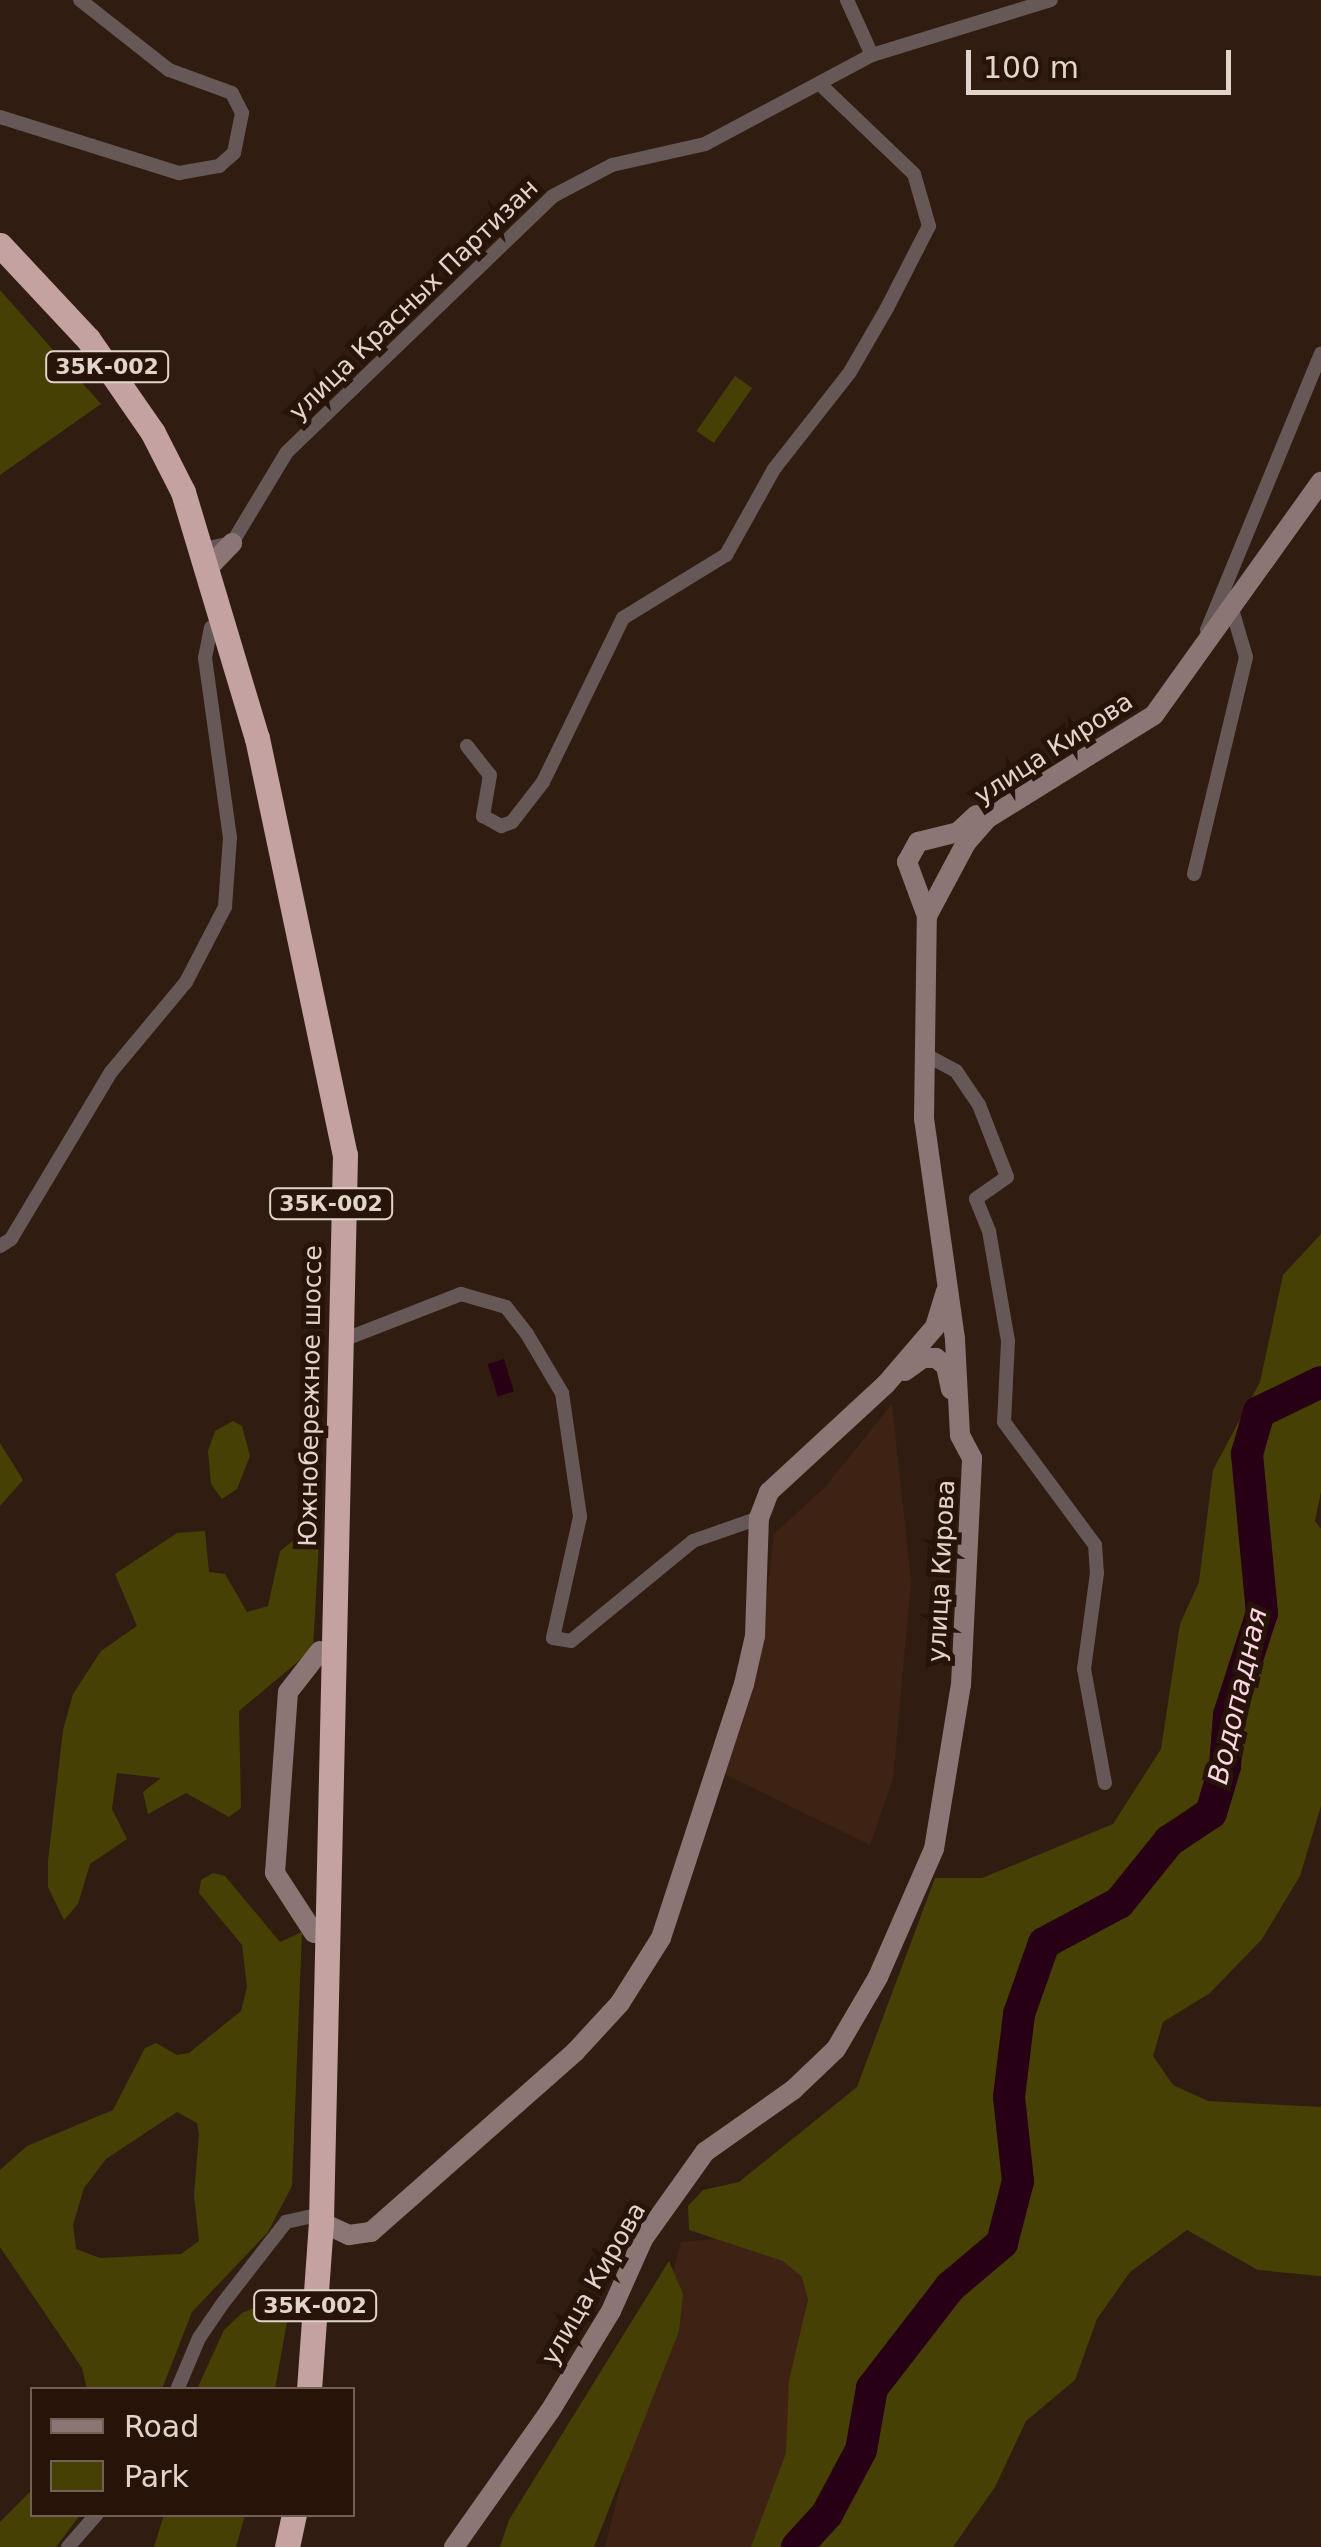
<!DOCTYPE html>
<meta charset="utf-8">
<style>
body{margin:0}
#map{position:relative;width:1321px;height:2547px;overflow:hidden;background:#311c11;font-family:"DejaVu Sans",sans-serif}
div>[style]{position:absolute}
.built>*{inset:0;background:#3e2214}
.green>*{inset:0;background:#464005;transform-origin:0 0}
.water>*{inset:0;background:#270015;transform-origin:0 0}
.river>*{height:32px;margin:-16px;padding:0 16px;transform-origin:16px;border-radius:16px;background:#270015}
.street>*{height:14px;margin:-7px;padding:0 7px;transform-origin:7px;border-radius:7px;background:#655857}
.secondary>*{height:20px;margin:-10px;padding:0 10px;transform-origin:10px;border-radius:10px;background:#8b7675}
.highway>*{height:25px;margin:-12.5px;padding:0 12.5px;transform-origin:12.5px;border-radius:12.5px;background:#c3a2a1}
span{translate:-50% -50%;white-space:nowrap;text-align:center;line-height:1.15;-webkit-text-stroke:10px #271308;paint-order:stroke}
.shield-label span{padding:2px 8px;background:#271308;border:2px solid;border-radius:8px;-webkit-text-stroke-width:0}
.shield-label{font-size:22px;color:#e2d3cb;font-weight:700}
.street-label{font-size:25px;color:#e2d3cb}
.water-label{font-size:28px;color:#fdd5e5;font-style:italic}
.legend{position:absolute;left:30px;top:2387px;width:325px;height:130px;box-sizing:border-box;background:#271308;border:2px solid #726056;margin:0;padding:12px 18px;list-style:none;font-size:30px;color:#e2d3cb}
.legend li{display:flex;align-items:center;gap:20px;height:50px}
.legend b{width:50px;border:2px solid #726056}
.scale{position:absolute;left:966px;top:50px;width:265px;height:45px;box-sizing:border-box;border:5px solid #e2d3cb;border-top:0;padding-left:12px;font-size:30px;line-height:35px;white-space:nowrap;color:#e2d3cb;-webkit-text-stroke:8px #271308;paint-order:stroke}
</style>
<div id="map">
<div class="built">
<div style="clip-path:polygon(892px 1404px,911px 1582px,893px 1779px,870px 1845px,724px 1774px,760px 1656px,774px 1534px,826px 1486px)"></div>
<div style="clip-path:polygon(848px 2228px,770px 2547px,605px 2547px,681px 2242px)"></div>
</div>
<div class="green">
<div style="clip-path:polygon(0 290px,101px 404px,0 475px)"></div>
<div style="left:735px;top:376px;width:21px;height:67px;rotate:35deg"></div>
<div style="clip-path:polygon(1321px 1234px,1321px 1492px,1315px 1521px,1321px 1529px,1321px 1806px,1300px 1876px,1262px 1939px,1210px 1993px,1163px 2022px,1153px 2056px,1173px 2085px,1208px 2101px,1321px 2107px,1321px 2276px,1258px 2270px,1187px 2230px,1130px 2272px,1097px 2319px,1075px 2380px,1026px 2421px,995px 2487px,953px 2547px,751px 2547px,786px 2453px,789px 2380px,808px 2300px,802px 2277px,783px 2261px,689px 2230px,688px 2206px,703px 2190px,739px 2182px,857px 2087px,935px 1878px,982px 1878px,1113px 1824px,1161px 1749px,1180px 1624px,1199px 1582px,1213px 1470px,1260px 1382px,1283px 1275px)"></div>
<div style="clip-path:polygon(233px 1421px,242px 1426px,250px 1456px,237px 1489px,222px 1499px,211px 1484px,208px 1451px,215px 1431px)"></div>
<div style="clip-path:polygon(0 1443px,23px 1480px,0 1506px)"></div>
<div style="clip-path:polygon(307px 1530px,319px 1541px,313px 1649px,239px 1711px,241px 1808px,229px 1817px,186px 1793px,148px 1814px,143px 1792px,161px 1778px,117px 1773px,112px 1809px,127px 1839px,90px 1864px,78px 1904px,64px 1920px,48px 1887px,48px 1861px,63px 1730px,73px 1694px,101px 1651px,137px 1626px,115px 1574px,177px 1533px,205px 1531px,209px 1572px,225px 1574px,247px 1612px,268px 1606px,280px 1551px)"></div>
<div style="clip-path:polygon(evenodd,213px 1873px,225px 1876px,280px 1942px,302px 1932px,292px 2186px,268px 2232px,192px 2312px,162px 2389px,87px 2389px,82px 2368px,0 2247px,0 2170px,27px 2146px,113px 2110px,145px 2048px,156px 2043px,177px 2055px,189px 2053px,241px 2011px,247px 1987px,242px 1945px,199px 1893px,201px 1880px,213px 1873px,177px 2112px,197px 2123px,199px 2134px,194px 2195px,199px 2241px,181px 2254px,100px 2258px,76px 2249px,73px 2225px,84px 2188px,106px 2159px,177px 2112px)"></div>
<div style="clip-path:polygon(669px 2261px,683px 2294px,679px 2331px,594px 2547px,500px 2547px,509px 2520px)"></div>
<div style="clip-path:polygon(276px 2299px,287px 2304px,288px 2316px,275px 2389px,197px 2389px,224px 2330px,242px 2313px)"></div>
<div style="clip-path:polygon(32px 2490px,32px 2514px,80px 2515px,56px 2547px,0 2547px,0 2522px)"></div>
<div style="clip-path:polygon(164px 2515px,164px 2514px,245px 2515px,236px 2547px,154px 2547px)"></div>
</div>
<div class="water">
<div style="left:504px;top:1359px;width:34px;height:17px;rotate:73deg"></div>
</div>
<div class="river">
<div style="left:797px;top:2547px;width:45px;rotate:-47.7deg"></div>
<div style="left:827px;top:2514px;width:72px;rotate:-62deg"></div>
<div style="left:861px;top:2450px;width:63px;rotate:-79.9deg"></div>
<div style="left:872px;top:2388px;width:128px;rotate:-52.3deg"></div>
<div style="left:950px;top:2287px;width:68px;rotate:-40.2deg"></div>
<div style="left:1002px;top:2243px;width:64px;rotate:-75.5deg"></div>
<div style="left:1018px;top:2181px;width:84px;rotate:-96.1deg"></div>
<div style="left:1009px;top:2097px;width:84px;rotate:-83.1deg"></div>
<div style="left:1019px;top:2014px;width:75px;rotate:-70.6deg"></div>
<div style="left:1044px;top:1943px;width:85px;rotate:-28.1deg"></div>
<div style="left:1119px;top:1903px;width:80px;rotate:-51.1deg"></div>
<div style="left:1169px;top:1841px;width:50px;rotate:-33.7deg"></div>
<div style="left:1211px;top:1813px;width:49px;rotate:-73.4deg"></div>
<div style="left:1225px;top:1766px;width:51px;rotate:-85.5deg"></div>
<div style="left:1229px;top:1715px;width:107px;rotate:-72.1deg"></div>
<div style="left:1262px;top:1613px;width:160px;rotate:-95.4deg"></div>
<div style="left:1247px;top:1454px;width:44px;rotate:-74.1deg"></div>
<div style="left:1259px;top:1412px;width:69px;rotate:-25.8deg"></div>
</div>
<div class="street">
<div style="left:847px;top:0;width:60px;rotate:65.6deg"></div>
<div style="left:0;top:117px;width:188px;rotate:17.4deg"></div>
<div style="left:179px;top:173px;width:41px;rotate:-9.9deg"></div>
<div style="left:219px;top:166px;width:20px;rotate:-41deg"></div>
<div style="left:234px;top:153px;width:41px;rotate:-78.7deg"></div>
<div style="left:242px;top:113px;width:22px;rotate:-117deg"></div>
<div style="left:232px;top:93px;width:67px;rotate:-159.9deg"></div>
<div style="left:169px;top:70px;width:113px;rotate:-141.8deg"></div>
<div style="left:204px;top:549px;width:29px;rotate:-12deg"></div>
<div style="left:232px;top:543px;width:106px;rotate:-58.9deg"></div>
<div style="left:287px;top:452px;width:369px;rotate:-43.9deg"></div>
<div style="left:553px;top:196px;width:67px;rotate:-27.7deg"></div>
<div style="left:612px;top:165px;width:95px;rotate:-12.7deg"></div>
<div style="left:705px;top:144px;width:189px;rotate:-28.1deg"></div>
<div style="left:872px;top:55px;width:187px;rotate:-17.1deg"></div>
<div style="left:1207px;top:630px;width:299px;rotate:-67.6deg"></div>
<div style="left:467px;top:746px;width:37px;rotate:52deg"></div>
<div style="left:490px;top:775px;width:42px;rotate:99.7deg"></div>
<div style="left:483px;top:816px;width:21px;rotate:29deg"></div>
<div style="left:501px;top:826px;width:12px;rotate:-20deg"></div>
<div style="left:512px;top:822px;width:51px;rotate:-52.2deg"></div>
<div style="left:543px;top:782px;width:182px;rotate:-64deg"></div>
<div style="left:623px;top:618px;width:121px;rotate:-31.5deg"></div>
<div style="left:726px;top:555px;width:98px;rotate:-60.8deg"></div>
<div style="left:774px;top:469px;width:123px;rotate:-51.9deg"></div>
<div style="left:850px;top:372px;width:74px;rotate:-60deg"></div>
<div style="left:887px;top:308px;width:92px;rotate:-62.9deg"></div>
<div style="left:929px;top:226px;width:54px;rotate:-106.1deg"></div>
<div style="left:914px;top:174px;width:127px;rotate:-136.3deg"></div>
<div style="left:1194px;top:874px;width:223px;rotate:-76.5deg"></div>
<div style="left:1246px;top:657px;width:53px;rotate:-106.4deg"></div>
<div style="left:924px;top:1054px;width:36px;rotate:28deg"></div>
<div style="left:956px;top:1071px;width:41px;rotate:55.9deg"></div>
<div style="left:979px;top:1105px;width:77px;rotate:68.7deg"></div>
<div style="left:1007px;top:1177px;width:38px;rotate:145deg"></div>
<div style="left:976px;top:1199px;width:35px;rotate:68deg"></div>
<div style="left:989px;top:1231px;width:112px;rotate:80.2deg"></div>
<div style="left:1008px;top:1341px;width:81px;rotate:92.8deg"></div>
<div style="left:1004px;top:1422px;width:153px;rotate:53.5deg"></div>
<div style="left:1095px;top:1545px;width:28px;rotate:86deg"></div>
<div style="left:1097px;top:1573px;width:97px;rotate:97.7deg"></div>
<div style="left:1084px;top:1669px;width:116px;rotate:79.6deg"></div>
<div style="left:0;top:1246px;width:13px;rotate:-32deg"></div>
<div style="left:11px;top:1239px;width:195px;rotate:-59.1deg"></div>
<div style="left:111px;top:1072px;width:117px;rotate:-50.2deg"></div>
<div style="left:186px;top:982px;width:85px;rotate:-62.5deg"></div>
<div style="left:225px;top:907px;width:69px;rotate:-85.9deg"></div>
<div style="left:230px;top:838px;width:182px;rotate:-97.9deg"></div>
<div style="left:205px;top:658px;width:31px;rotate:-79deg"></div>
<div style="left:343px;top:1340px;width:127px;rotate:-21.3deg"></div>
<div style="left:461px;top:1294px;width:47px;rotate:16.1deg"></div>
<div style="left:506px;top:1307px;width:34px;rotate:52deg"></div>
<div style="left:527px;top:1334px;width:69px;rotate:59.3deg"></div>
<div style="left:562px;top:1393px;width:125px;rotate:81.7deg"></div>
<div style="left:580px;top:1517px;width:124px;rotate:102.6deg"></div>
<div style="left:553px;top:1638px;width:18px;rotate:9deg"></div>
<div style="left:571px;top:1641px;width:158px;rotate:-39.3deg"></div>
<div style="left:693px;top:1541px;width:70px;rotate:-19.2deg"></div>
<div style="left:177px;top:2390px;width:56px;rotate:-67.1deg"></div>
<div style="left:199px;top:2338px;width:42px;rotate:-55.6deg"></div>
<div style="left:223px;top:2303px;width:103px;rotate:-52.1deg"></div>
<div style="left:286px;top:2222px;width:23px;rotate:-13deg"></div>
<div style="left:68px;top:2547px;width:44px;rotate:-48.7deg"></div>
</div>
<div class="secondary">
<div style="left:210px;top:566px;width:32px;rotate:-46deg"></div>
<div style="left:927px;top:916px;width:58px;rotate:-110.3deg"></div>
<div style="left:907px;top:862px;width:23px;rotate:-61deg"></div>
<div style="left:918px;top:842px;width:41px;rotate:-14deg"></div>
<div style="left:958px;top:832px;width:25px;rotate:-43deg"></div>
<div style="left:905px;top:1371px;width:22px;rotate:-36deg"></div>
<div style="left:923px;top:1358px;width:13px"></div>
<div style="left:936px;top:1358px;width:13px;rotate:39deg"></div>
<div style="left:946px;top:1366px;width:24px;rotate:78deg"></div>
<div style="left:314px;top:1933px;width:72px;rotate:-123deg"></div>
<div style="left:275px;top:1873px;width:181px;rotate:-85.9deg"></div>
<div style="left:288px;top:1692px;width:52px;rotate:-52deg"></div>
<div style="left:321px;top:2222px;width:31px;rotate:25deg"></div>
<div style="left:349px;top:2235px;width:22px;rotate:-8deg"></div>
<div style="left:371px;top:2232px;width:272px;rotate:-41.4deg"></div>
<div style="left:575px;top:2052px;width:67px;rotate:-47.4deg"></div>
<div style="left:620px;top:2003px;width:77px;rotate:-57.8deg"></div>
<div style="left:661px;top:1938px;width:267px;rotate:-71.9deg"></div>
<div style="left:744px;top:1684px;width:49px;rotate:-77.1deg"></div>
<div style="left:755px;top:1636px;width:118px;rotate:-88.1deg"></div>
<div style="left:759px;top:1518px;width:28px;rotate:-69deg"></div>
<div style="left:769px;top:1492px;width:159px;rotate:-42.7deg"></div>
<div style="left:886px;top:1384px;width:75px;rotate:-49.3deg"></div>
<div style="left:935px;top:1327px;width:37px;rotate:-73deg"></div>
<div style="left:454px;top:2547px;width:166px;rotate:-54.8deg"></div>
<div style="left:550px;top:2411px;width:117px;rotate:-58.6deg"></div>
<div style="left:611px;top:2311px;width:79px;rotate:-66deg"></div>
<div style="left:643px;top:2239px;width:107px;rotate:-54.5deg"></div>
<div style="left:705px;top:2152px;width:108px;rotate:-35.2deg"></div>
<div style="left:793px;top:2090px;width:59px;rotate:-43.6deg"></div>
<div style="left:836px;top:2049px;width:83px;rotate:-59.7deg"></div>
<div style="left:878px;top:1977px;width:140px;rotate:-66.4deg"></div>
<div style="left:934px;top:1849px;width:166px;rotate:-80.7deg"></div>
<div style="left:961px;top:1685px;width:227px;rotate:-87.2deg"></div>
<div style="left:972px;top:1458px;width:26px;rotate:-118deg"></div>
<div style="left:960px;top:1435px;width:96px;rotate:-93deg"></div>
<div style="left:955px;top:1339px;width:222px;rotate:-98deg"></div>
<div style="left:924px;top:1119px;width:203px;rotate:-89.2deg"></div>
<div style="left:927px;top:916px;width:83px;rotate:-61.9deg"></div>
<div style="left:966px;top:843px;width:33px;rotate:-49deg"></div>
<div style="left:988px;top:818px;width:195px;rotate:-31.8deg"></div>
<div style="left:1154px;top:715px;width:287px;rotate:-54.4deg"></div>
</div>
<div class="highway">
<div style="left:0;top:245px;width:129px;rotate:46.9deg"></div>
<div style="left:88px;top:339px;width:114px;rotate:55.3deg"></div>
<div style="left:153px;top:433px;width:66px;rotate:63deg"></div>
<div style="left:183px;top:492px;width:257px;rotate:73.3deg"></div>
<div style="left:257px;top:738px;width:426px;rotate:78.1deg"></div>
<div style="left:345px;top:1155px;width:1067px;rotate:91.29deg"></div>
<div style="left:321px;top:2222px;width:168px;rotate:94.1deg"></div>
<div style="left:287px;top:2547px;width:34px;rotate:-78deg"></div>
</div>
<div class="shield-label">
<span style="left:107px;top:367px">35К-002</span>
<span style="left:331px;top:1204px">35К-002</span>
<span style="left:315px;top:2306px">35К-002</span>
</div>
<div class="street-label">
<span style="left:414px;top:300px;rotate:-44deg">улица Красных Партизан</span>
<span style="left:1054px;top:749px;rotate:-33deg">улица Кирова</span>
<span style="left:311px;top:1396px;rotate:-89deg">Южнобережное шоссе</span>
<span style="left:942px;top:1571px;rotate:-87deg">улица Кирова</span>
<span style="left:594px;top:2284px;rotate:-60deg">улица Кирова</span>
</div>
<div class="water-label">
<span style="left:1238px;top:1696px;rotate:-77deg">Водопадная</span>
</div>
<ul class="legend">
<li><b style="height:12px;background:#8b7675"></b>Road</li>
<li><b style="height:28px;background:#464005"></b>Park</li>
</ul>
<div class="scale">100 m</div>
</div>
